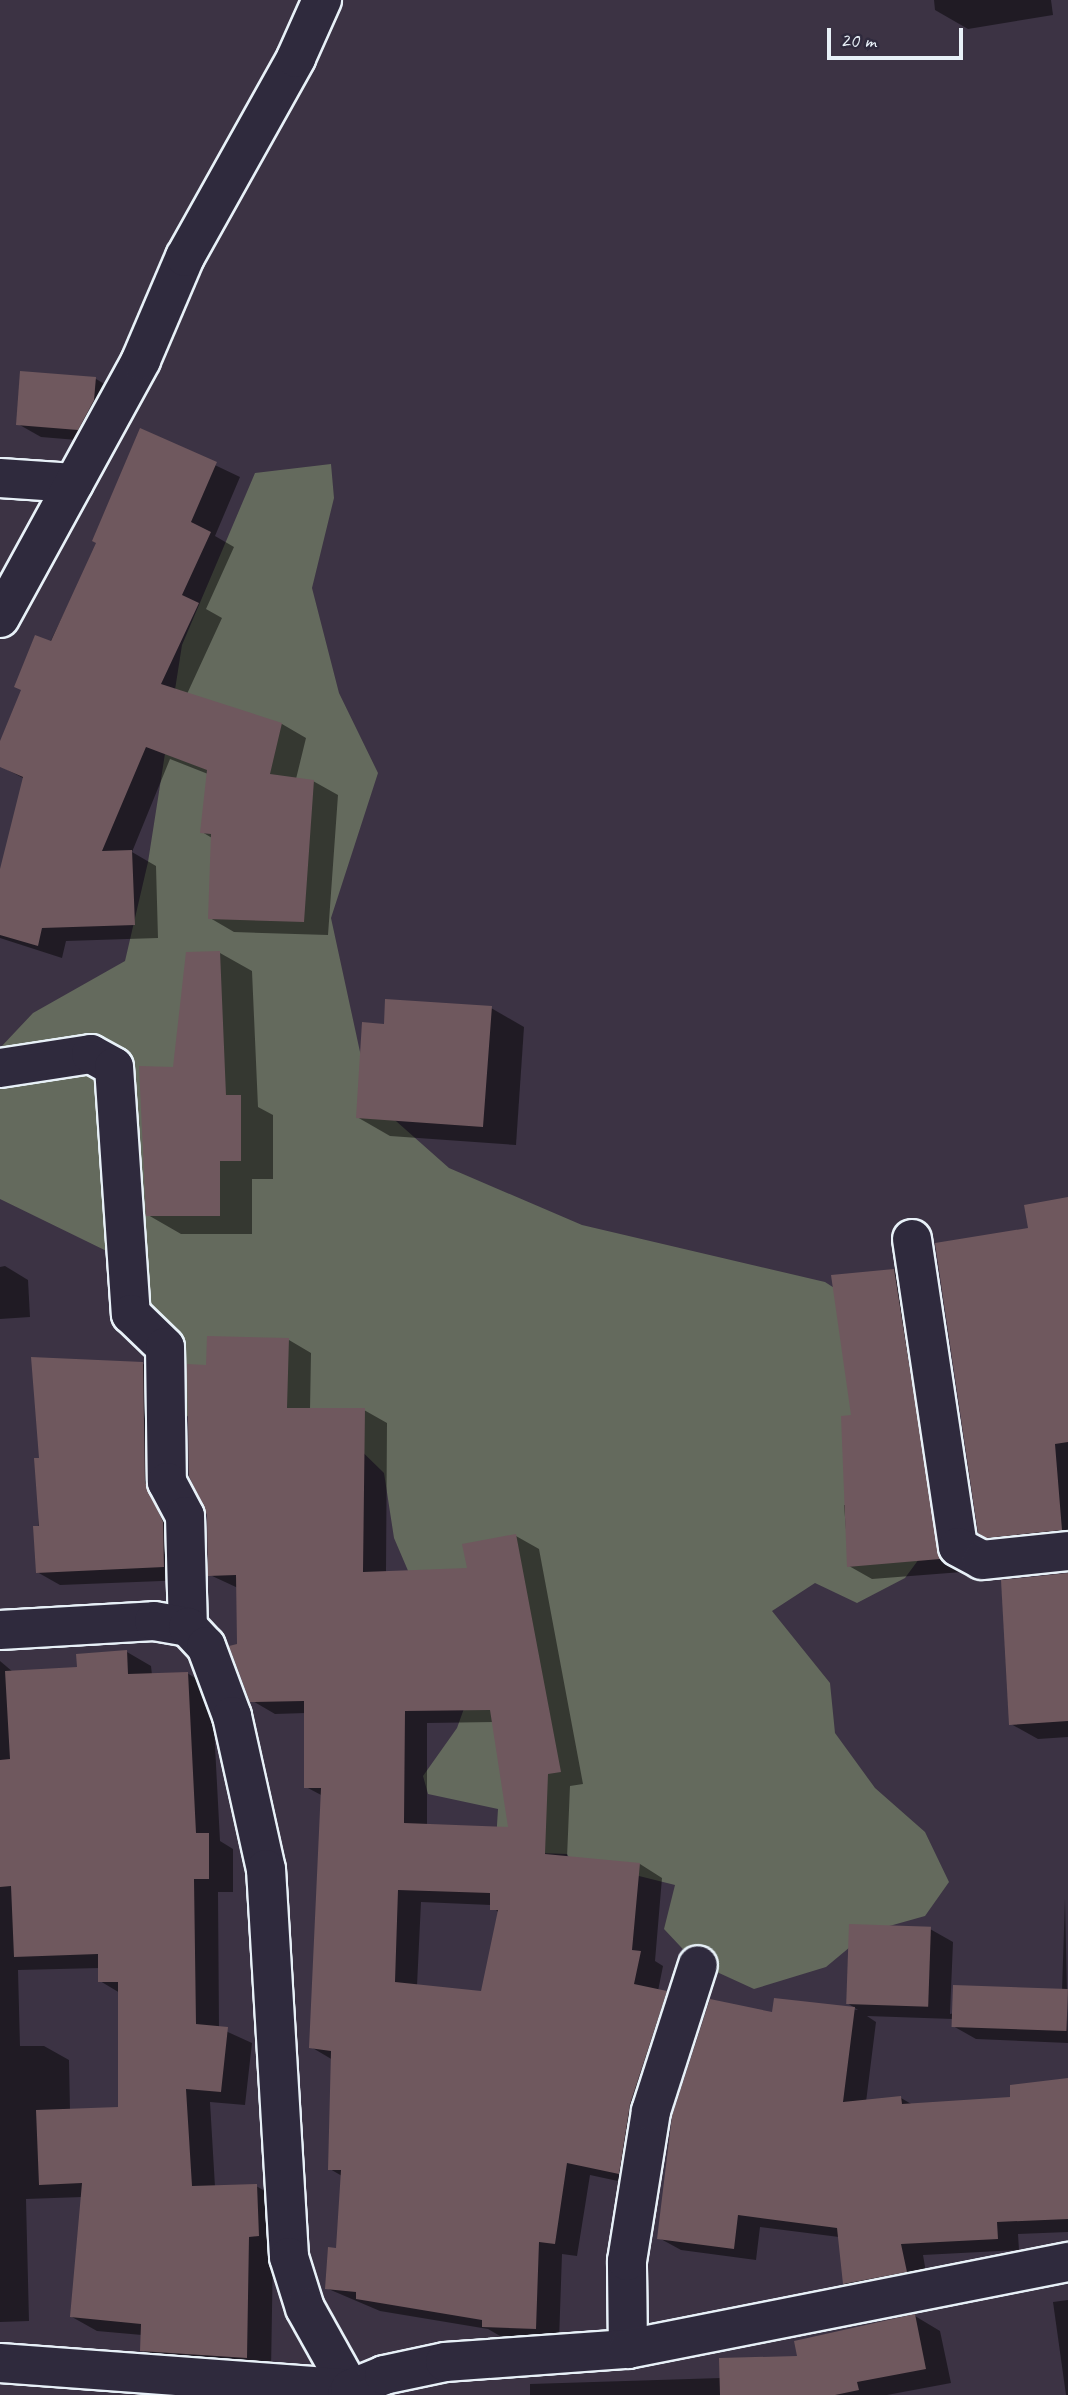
<!DOCTYPE html>
<style>
body{margin:0}
#map{position:relative;width:1068px;height:2395px;overflow:hidden;background:#3c3344;font-family:Caveat,sans-serif}
div>[style]{position:absolute}
.green>*{inset:0;background:#646a5d}
.shadow>*{inset:0;background:#0007}
.building>*{inset:0;background:#6f585e;transform-origin:0 0}
.roads{filter:drop-shadow(2px 0 #e8f1f8) drop-shadow(-2px 0 #e8f1f8) drop-shadow(0 2px #e8f1f8) drop-shadow(0 -2px #e8f1f8)}
.street>*{height:38px;margin:-19px;padding:0 19px;transform-origin:19px;border-radius:19px;background:#2f2a3d}
.secondary>*{height:38px;margin:-19px;padding:0 19px;transform-origin:19px;border-radius:19px;background:#2f2a3d}
span{translate:-50% -50%;white-space:nowrap;text-align:center;line-height:1.15;-webkit-text-stroke:5px #2f2a3d;paint-order:stroke}
.scale{position:absolute;left:827px;top:28px;width:136px;height:32px;box-sizing:border-box;border:4px solid #e8f1f8;border-top:0;padding-left:9px;font-size:21px;line-height:24px;white-space:nowrap;color:#e8f1f8;-webkit-text-stroke:5px #2f2a3d;paint-order:stroke}
</style>
<div id="map">
<div class="green">
<div style="clip-path:polygon(331px 464px,334px 498px,312px 588px,339px 693px,378px 773px,331px 918px,370px 1098px,449px 1168px,582px 1225px,825px 1282px,876px 1315px,921px 1396px,940px 1468px,933px 1540px,905px 1578px,857px 1603px,815px 1583px,772px 1611px,830px 1683px,835px 1733px,875px 1788px,925px 1832px,949px 1882px,925px 1916px,868px 1932px,826px 1967px,754px 1989px,695px 1962px,664px 1929px,675px 1885px,639px 1876px,586px 1888px,567px 1854px,510px 1852px,496px 1841px,498px 1809px,428px 1794px,423px 1776px,457px 1728px,476px 1675px,412px 1580px,394px 1538px,384px 1473px,344px 1434px,207px 1437px,151px 1377px,127px 1261px,0 1199px,0 1048px,33px 1013px,125px 961px,148px 862px,182px 645px,255px 473px)"></div>
</div>
<div class="shadow">
<div style="clip-path:polygon(934px 0,1051px 0,1053px 15px,968px 29px,935px 10px)"></div>
<div style="clip-path:polygon(96px 379px,118px 392px,101px 442px,41px 437px,18px 424px)"></div>
<div style="clip-path:polygon(141px 430px,240px 477px,215px 536px,234px 547px,206px 609px,222px 618px,187px 694px,282px 724px,306px 738px,296px 779px,313px 781px,338px 795px,328px 935px,234px 932px,210px 918px,212px 838px,202px 832px,208px 774px,170px 759px,132px 852px,156px 866px,158px 938px,66px 941px,62px 958px,0 938px,0 876px,25px 779px,0 766px,0 746px,98px 543px)"></div>
<div style="clip-path:polygon(220px 953px,252px 971px,258px 1107px,273px 1115px,273px 1179px,252px 1179px,252px 1234px,181px 1234px,148px 1215px,174px 1069px)"></div>
<div style="clip-path:polygon(491px 1008px,524px 1027px,516px 1145px,390px 1136px,357px 1117px)"></div>
<div style="clip-path:polygon(1068px 1199px,1068px 1546px,1015px 1552px,980px 1532px,1030px 1229px)"></div>
<div style="clip-path:polygon(5px 1266px,28px 1280px,30px 1317px,0 1319px,0 1267px)"></div>
<div style="clip-path:polygon(894px 1270px,917px 1284px,962px 1572px,872px 1579px,849px 1566px,844px 1505px,849px 1505px,853px 1416px)"></div>
<div style="clip-path:polygon(evenodd,289px 1340px,311px 1353px,310px 1410px,364px 1410px,387px 1423px,386px 1573px,469px 1570px,516px 1536px,539px 1549px,583px 1784px,570px 1786px,567px 1858px,640px 1864px,662px 1878px,655px 1961px,663px 1966px,658px 1991px,689px 2006px,641px 2186px,590px 2175px,577px 2256px,562px 2254px,559px 2341px,507px 2340px,488px 2329px,380px 2311px,326px 2288px,338px 2250px,342px 2176px,330px 2169px,333px 2060px,311px 2047px,323px 1796px,306px 1787px,306px 1713px,275px 1714px,251px 1700px,239px 1646px,238px 1588px,210px 1575px,208px 1367px,289px 1340px,494px 1722px,510px 1828px,427px 1825px,427px 1723px,494px 1722px,289px 1340px,421px 1902px,491px 1905px,499px 1913px,483px 1993px,417px 1986px,421px 1902px)"></div>
<div style="clip-path:polygon(143px 1364px,166px 1377px,187px 1580px,60px 1585px,37px 1572px,41px 1459px)"></div>
<div style="clip-path:polygon(1068px 1575px,1068px 1737px,1038px 1739px,1011px 1724px)"></div>
<div style="clip-path:polygon(evenodd,127px 1652px,151px 1666px,152px 1675px,187px 1673px,212px 1688px,220px 1841px,233px 1849px,233px 1892px,218px 1892px,219px 2028px,252px 2043px,245px 2105px,210px 2102px,215px 2187px,256px 2186px,281px 2200px,273px 2250px,271px 2371px,166px 2365px,142px 2350px,142px 2335px,97px 2331px,72px 2317px,82px 2197px,26px 2199px,29px 2321px,0 2322px,0 1661px,13px 1672px,79px 1669px,127px 1652px,100px 1968px,100px 1981px,120px 1993px,120px 2109px,70px 2110px,69px 2060px,44px 2046px,20px 2046px,18px 1970px,100px 1968px)"></div>
<div style="clip-path:polygon(1065px 1898px,1068px 2043px,976px 2039px,953px 2026px,953px 2019px,867px 2016px,876px 2022px,866px 2102px,901px 2098px,913px 2105px,1012px 2098px,1068px 2080px,1068px 2232px,1018px 2234px,1019px 2250px,923px 2255px,928px 2284px,866px 2296px,844px 2283px,839px 2237px,760px 2227px,756px 2260px,681px 2250px,659px 2238px,774px 2014px,775px 2000px,858px 2010px,847px 2003px,930px 1929px,953px 1942px,950px 2014px,1062px 1991px)"></div>
<div style="clip-path:polygon(1068px 2300px,1068px 2395px,1066px 2395px,1053px 2302px)"></div>
<div style="clip-path:polygon(915px 2316px,940px 2331px,951px 2383px,887px 2395px,530px 2395px,530px 2384px,721px 2378px,799px 2358px)"></div>
</div>
<div class="building">
<div style="clip-path:polygon(20px 371px,96px 377px,94px 400px,78px 430px,16px 425px)"></div>
<div style="clip-path:polygon(140px 428px,217px 462px,191px 522px,211px 532px,182px 595px,199px 603px,161px 684px,282px 723px,270px 774px,314px 780px,304px 922px,208px 919px,211px 834px,200px 833px,207px 770px,146px 747px,102px 851px,132px 850px,135px 925px,42px 928px,38px 946px,0 935px,0 869px,23px 777px,0 767px,0 741px,21px 690px,14px 687px,35px 635px,51px 641px,96px 543px,92px 541px)"></div>
<div style="clip-path:polygon(220px 951px,226px 1095px,241px 1095px,241px 1161px,220px 1161px,220px 1216px,146px 1216px,139px 1066px,173px 1067px,186px 952px)"></div>
<div style="clip-path:polygon(385px 999px,492px 1006px,483px 1127px,356px 1118px,362px 1022px,384px 1024px)"></div>
<div style="clip-path:polygon(1068px 1197px,1068px 1442px,1055px 1444px,1062px 1530px,986px 1538px,978px 1533px,935px 1243px,1028px 1228px,1024px 1205px)"></div>
<div style="clip-path:polygon(894px 1269px,940px 1559px,847px 1567px,841px 1416px,851px 1415px,831px 1275px)"></div>
<div style="clip-path:polygon(evenodd,207px 1336px,289px 1338px,287px 1408px,365px 1408px,363px 1572px,467px 1568px,462px 1544px,516px 1534px,561px 1772px,548px 1774px,545px 1854px,640px 1863px,632px 1950px,641px 1951px,634px 1984px,667px 1991px,630px 2104px,619px 2174px,567px 2163px,555px 2244px,539px 2242px,536px 2329px,482px 2327px,482px 2320px,356px 2299px,356px 2292px,325px 2289px,328px 2247px,336px 2248px,341px 2170px,328px 2170px,331px 2051px,309px 2048px,321px 1788px,304px 1788px,304px 1701px,250px 1702px,229px 1646px,237px 1644px,236px 1575px,208px 1576px,207px 1515px,189px 1476px,187px 1364px,206px 1365px,207px 1336px,490px 1710px,508px 1827px,404px 1823px,405px 1711px,490px 1710px,207px 1336px,398px 1890px,490px 1893px,490px 1910px,498px 1910px,481px 1991px,395px 1982px,398px 1890px)"></div>
<div style="clip-path:polygon(31px 1357px,143px 1362px,145px 1482px,163px 1522px,164px 1567px,36px 1573px,33px 1526px,39px 1526px,34px 1458px,39px 1458px)"></div>
<div style="clip-path:polygon(1068px 1573px,1068px 1721px,1009px 1725px,1001px 1580px)"></div>
<div style="clip-path:polygon(127px 1650px,128px 1674px,188px 1672px,196px 1833px,209px 1833px,209px 1879px,194px 1879px,196px 2024px,228px 2027px,221px 2092px,186px 2089px,192px 2186px,257px 2184px,259px 2236px,249px 2237px,247px 2358px,140px 2351px,141px 2324px,70px 2317px,82px 2183px,39px 2185px,36px 2110px,118px 2107px,118px 1982px,98px 1982px,98px 1954px,14px 1957px,11px 1886px,0 1887px,0 1760px,10px 1759px,5px 1671px,77px 1667px,76px 1654px)"></div>
<div style="left:849px;top:1924px;width:82px;height:80px;rotate:2deg"></div>
<div style="left:953px;top:1985px;width:115px;height:42px;rotate:2deg"></div>
<div style="clip-path:polygon(774px 1998px,855px 2007px,843px 2102px,901px 2096px,902px 2104px,1010px 2097px,1010px 2085px,1068px 2078px,1068px 2219px,997px 2222px,998px 2239px,901px 2244px,907px 2272px,843px 2284px,837px 2228px,738px 2215px,734px 2249px,657px 2239px,672px 2116px,710px 1999px,772px 2012px)"></div>
<div style="clip-path:polygon(915px 2314px,926px 2369px,857px 2382px,859px 2390px,835px 2395px,720px 2395px,719px 2358px,797px 2356px,794px 2341px)"></div>
</div>
<div class="roads">
<div class="street">
<div style="left:0;top:478px;width:74px;rotate:3.9deg"></div>
<div style="left:0;top:618px;width:294px;rotate:-61.3deg"></div>
<div style="left:141px;top:360px;width:112px;rotate:-66.9deg"></div>
<div style="left:185px;top:257px;width:228px;rotate:-60.8deg"></div>
<div style="left:296px;top:58px;width:64px;rotate:-65.9deg"></div>
<div style="left:0;top:1068px;width:92px;rotate:-8.7deg"></div>
<div style="left:91px;top:1054px;width:26px;rotate:29deg"></div>
<div style="left:114px;top:1067px;width:248px;rotate:86.1deg"></div>
<div style="left:131px;top:1314px;width:47px;rotate:44.1deg"></div>
<div style="left:165px;top:1347px;width:135px;rotate:89.2deg"></div>
<div style="left:167px;top:1482px;width:38px;rotate:62deg"></div>
<div style="left:185px;top:1516px;width:111px;rotate:88.5deg"></div>
<div style="left:912px;top:1239px;width:311px;rotate:81.5deg"></div>
<div style="left:958px;top:1547px;width:27px;rotate:28deg"></div>
<div style="left:982px;top:1560px;width:86px;rotate:-6deg"></div>
<div style="left:0;top:1630px;width:154px;rotate:-3.3deg"></div>
<div style="left:154px;top:1621px;width:35px;rotate:10deg"></div>
<div style="left:188px;top:1627px;width:26px;rotate:47deg"></div>
<div style="left:206px;top:1646px;width:75px;rotate:69.6deg"></div>
<div style="left:232px;top:1716px;width:157px;rotate:77.5deg"></div>
<div style="left:266px;top:1869px;width:389px;rotate:86.6deg"></div>
<div style="left:289px;top:2257px;width:53px;rotate:72.6deg"></div>
<div style="left:305px;top:2308px;width:93px;rotate:60.9deg"></div>
<div style="left:628px;top:2349px;width:88px;rotate:-90.7deg"></div>
<div style="left:627px;top:2261px;width:152px;rotate:-80.9deg"></div>
<div style="left:651px;top:2111px;width:153px;rotate:-72.2deg"></div>
<div style="left:0;top:2363px;width:351px;rotate:4.2deg"></div>
</div>
<div class="secondary">
<div style="left:347px;top:2395px;width:7px;rotate:-63deg"></div>
<div style="left:350px;top:2389px;width:37px;rotate:-22deg"></div>
<div style="left:384px;top:2375px;width:62px;rotate:-12deg"></div>
<div style="left:445px;top:2362px;width:183px;rotate:-4.1deg"></div>
<div style="left:628px;top:2349px;width:449px;rotate:-11.2deg"></div>
</div>
</div>
<div class="scale">20 m</div>
</div>
